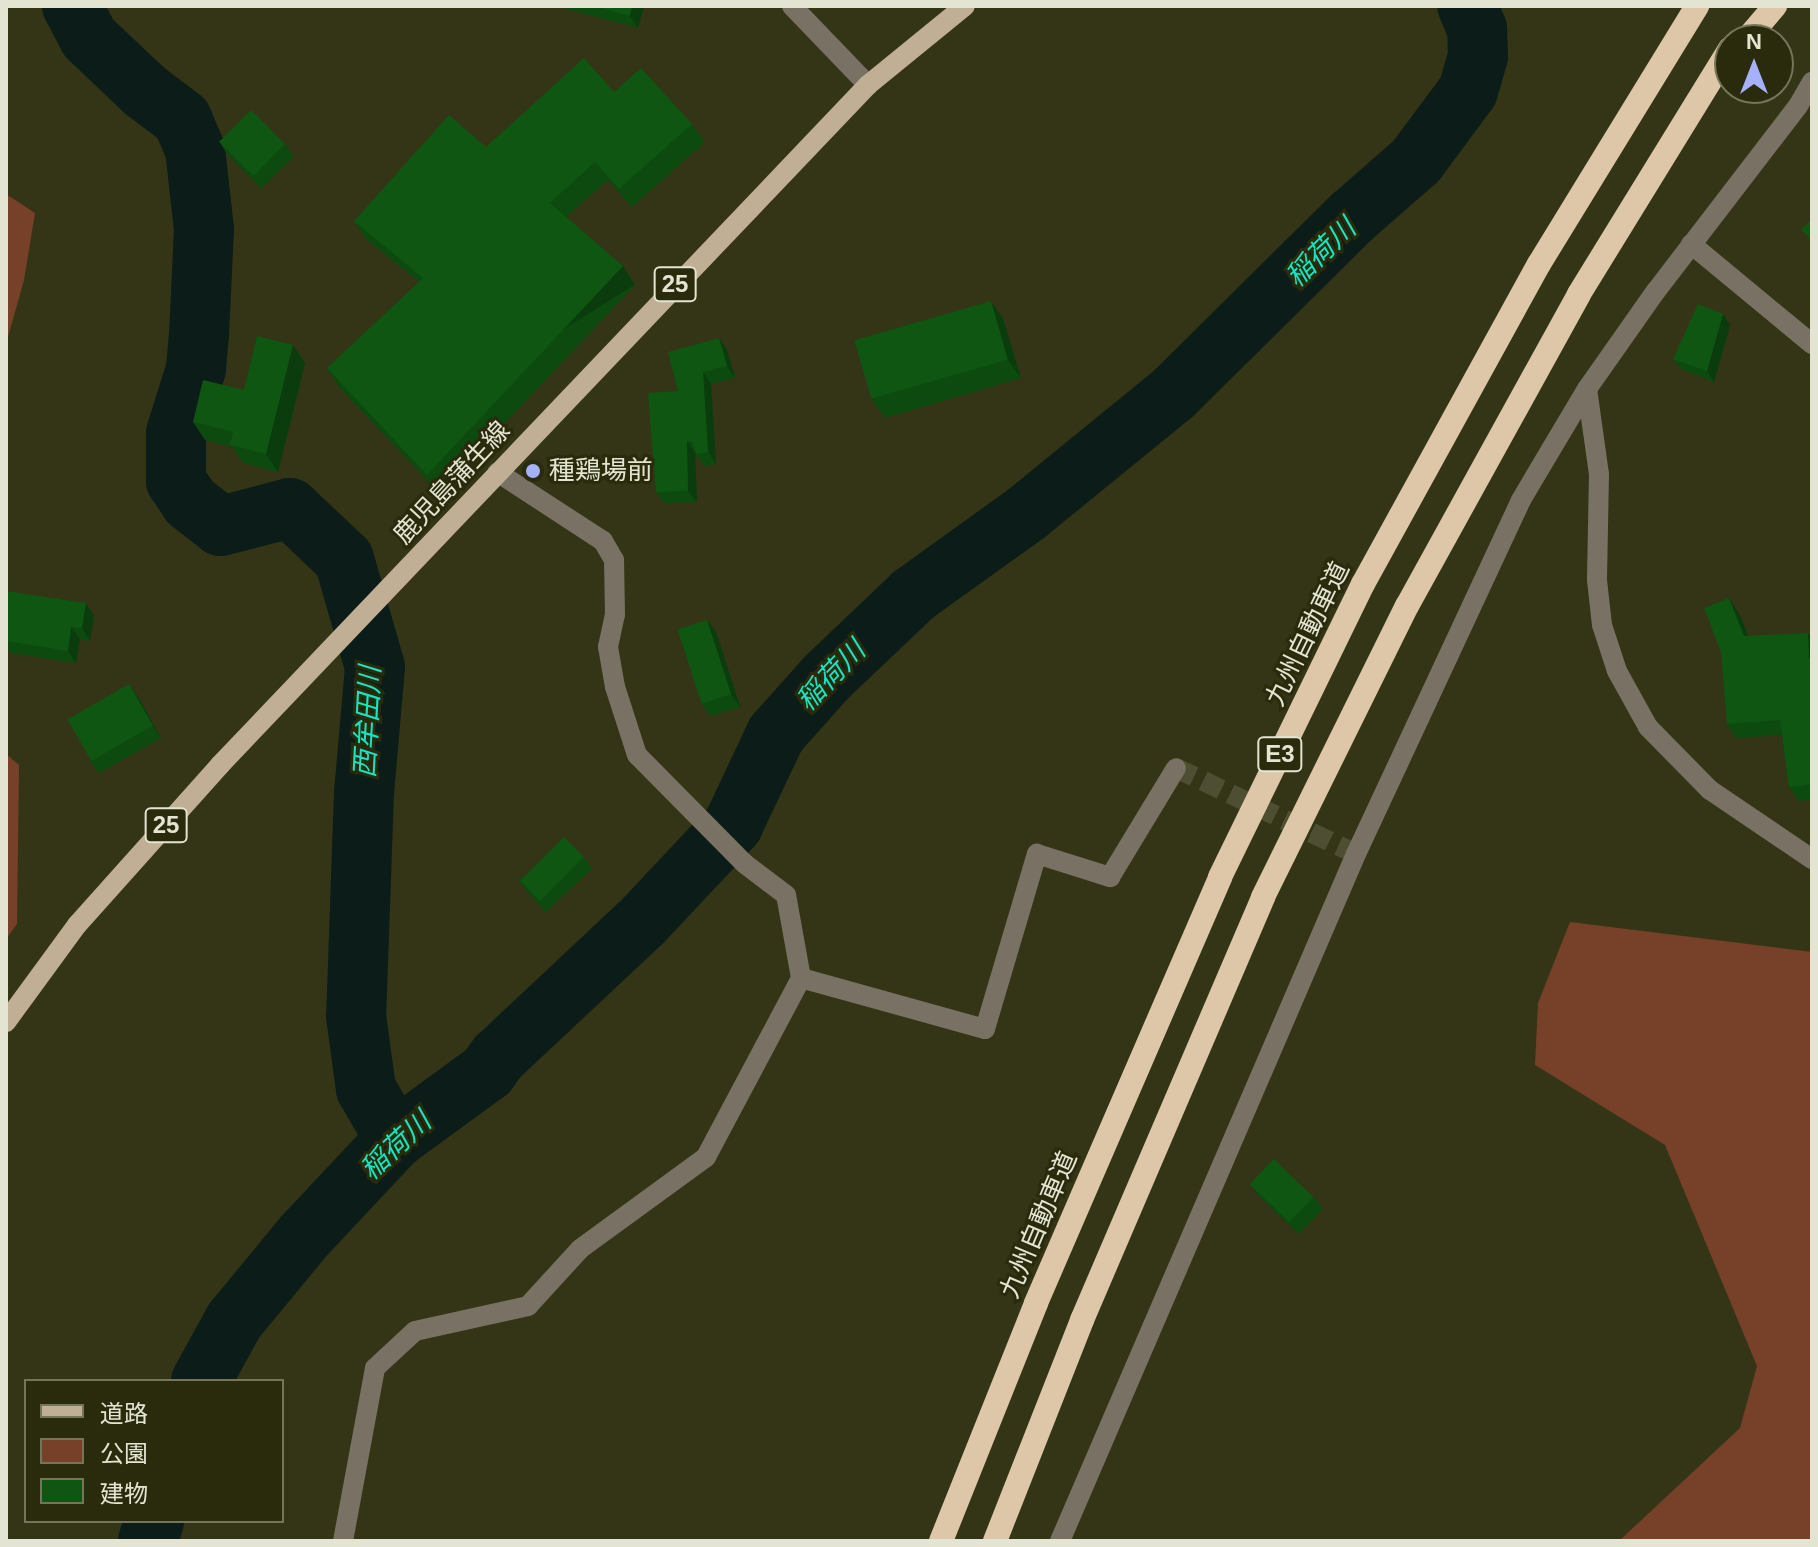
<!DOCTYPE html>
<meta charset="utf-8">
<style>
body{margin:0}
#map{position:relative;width:1818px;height:1547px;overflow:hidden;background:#343516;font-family:Helvetica,"Noto Sans JP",sans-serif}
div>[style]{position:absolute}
.green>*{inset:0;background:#774028}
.river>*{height:60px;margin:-30px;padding:0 30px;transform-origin:30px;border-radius:30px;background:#0c1d19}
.minor-tunnel>*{height:20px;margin-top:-10px;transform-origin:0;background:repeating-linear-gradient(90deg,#4e4f32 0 20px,transparent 0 30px)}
.minor>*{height:20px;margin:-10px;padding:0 10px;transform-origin:10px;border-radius:10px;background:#7a7165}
.major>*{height:20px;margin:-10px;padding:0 10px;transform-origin:10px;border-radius:10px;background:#c1af95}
.highway>*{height:24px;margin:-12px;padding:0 12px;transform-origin:12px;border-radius:12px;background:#ddc7a8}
.wall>*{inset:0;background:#0d4a0f}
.shaded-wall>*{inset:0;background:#0a3c0d;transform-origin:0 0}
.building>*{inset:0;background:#0f5612;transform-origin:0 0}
.dots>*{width:22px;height:22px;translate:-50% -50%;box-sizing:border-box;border:4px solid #2a2b0c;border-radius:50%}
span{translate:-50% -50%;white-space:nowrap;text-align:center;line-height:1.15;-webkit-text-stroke:6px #2a2b0c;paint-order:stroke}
.shield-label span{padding:2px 6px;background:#2a2b0c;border:2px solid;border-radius:6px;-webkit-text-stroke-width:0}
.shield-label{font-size:24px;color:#e3e4d2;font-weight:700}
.poi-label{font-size:26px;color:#e3e4d2}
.left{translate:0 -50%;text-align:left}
.street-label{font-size:26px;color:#e3e4d2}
.water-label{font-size:28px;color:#16e4c2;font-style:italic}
.frame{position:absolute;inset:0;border:8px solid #e3e4d2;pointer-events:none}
.legend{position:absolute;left:24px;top:1379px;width:260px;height:144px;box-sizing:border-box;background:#2a2b0c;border:2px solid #74755b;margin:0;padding:10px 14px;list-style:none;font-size:24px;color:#e3e4d2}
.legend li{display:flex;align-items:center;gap:16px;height:40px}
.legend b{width:40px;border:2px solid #74755b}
.north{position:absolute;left:1714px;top:24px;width:80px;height:80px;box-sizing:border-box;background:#2a2b0c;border:2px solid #74755b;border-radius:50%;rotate:0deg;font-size:22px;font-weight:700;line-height:32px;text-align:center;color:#e3e4d2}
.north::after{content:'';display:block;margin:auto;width:28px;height:36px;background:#a5b1fc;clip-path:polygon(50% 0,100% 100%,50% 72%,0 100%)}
</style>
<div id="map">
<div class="green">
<div style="clip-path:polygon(6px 194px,35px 213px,24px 280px,6px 344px)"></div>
<div style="clip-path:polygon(6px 754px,19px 765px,17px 924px,6px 939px)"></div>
<div style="clip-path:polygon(1570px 922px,1812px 952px,1812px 1541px,1619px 1541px,1740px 1428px,1757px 1366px,1665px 1145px,1535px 1065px,1538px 1003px)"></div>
</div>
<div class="river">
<div style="left:72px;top:6px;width:36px;rotate:62deg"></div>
<div style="left:89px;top:38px;width:77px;rotate:43.4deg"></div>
<div style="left:145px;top:91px;width:46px;rotate:37.1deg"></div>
<div style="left:182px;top:119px;width:33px;rotate:67deg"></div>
<div style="left:195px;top:149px;width:81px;rotate:83.6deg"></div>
<div style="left:204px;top:229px;width:105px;rotate:92.7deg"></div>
<div style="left:199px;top:334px;width:35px;rotate:95deg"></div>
<div style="left:196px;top:369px;width:67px;rotate:107.4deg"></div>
<div style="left:176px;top:433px;width:48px;rotate:90deg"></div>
<div style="left:176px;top:481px;width:25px;rotate:56deg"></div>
<div style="left:190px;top:502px;width:39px;rotate:38deg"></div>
<div style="left:221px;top:526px;width:71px;rotate:-14.6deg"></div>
<div style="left:290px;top:508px;width:74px;rotate:43.4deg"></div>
<div style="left:344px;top:559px;width:112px;rotate:74deg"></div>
<div style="left:375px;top:667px;width:125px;rotate:95deg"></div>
<div style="left:364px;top:792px;width:224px;rotate:92deg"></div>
<div style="left:356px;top:1016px;width:74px;rotate:82.2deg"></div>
<div style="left:366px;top:1089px;width:58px;rotate:59.9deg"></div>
<div style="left:201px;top:1381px;width:68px;rotate:-61.2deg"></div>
<div style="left:234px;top:1321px;width:112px;rotate:-50.5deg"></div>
<div style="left:305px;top:1235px;width:132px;rotate:-46.8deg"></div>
<div style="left:395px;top:1139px;width:114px;rotate:-36.1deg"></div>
<div style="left:487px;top:1072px;width:19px;rotate:-54deg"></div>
<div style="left:498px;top:1057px;width:199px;rotate:-43.2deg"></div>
<div style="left:643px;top:921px;width:132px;rotate:-46.8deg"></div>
<div style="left:733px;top:825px;width:101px;rotate:-64.7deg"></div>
<div style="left:776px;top:734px;width:76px;rotate:-48.2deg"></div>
<div style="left:827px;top:677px;width:119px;rotate:-43.6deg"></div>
<div style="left:913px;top:595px;width:140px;rotate:-35.7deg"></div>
<div style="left:1027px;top:513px;width:188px;rotate:-39.2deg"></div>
<div style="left:1173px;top:394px;width:252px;rotate:-44.7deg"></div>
<div style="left:1352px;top:217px;width:85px;rotate:-41.2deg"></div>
<div style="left:1416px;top:161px;width:87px;rotate:-53.4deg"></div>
<div style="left:1468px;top:91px;width:36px;rotate:-74deg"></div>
<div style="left:1478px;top:56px;width:27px;rotate:-92deg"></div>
<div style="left:1477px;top:29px;width:25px;rotate:-113deg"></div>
<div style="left:148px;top:1541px;width:21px;rotate:-73deg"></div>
</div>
<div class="minor-tunnel">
<div style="left:1176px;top:768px;width:199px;rotate:25.5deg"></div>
</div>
<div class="minor">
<div style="left:792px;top:6px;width:110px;rotate:46.1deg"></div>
<div style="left:1691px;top:244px;width:157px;rotate:39.6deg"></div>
<div style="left:1587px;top:389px;width:86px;rotate:82deg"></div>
<div style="left:1599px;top:474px;width:106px;rotate:91.1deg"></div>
<div style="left:1597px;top:580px;width:45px;rotate:83.7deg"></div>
<div style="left:1602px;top:625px;width:48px;rotate:71.9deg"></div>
<div style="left:1617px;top:671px;width:64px;rotate:61deg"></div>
<div style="left:1648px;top:727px;width:88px;rotate:45.5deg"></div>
<div style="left:1710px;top:790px;width:123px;rotate:34.1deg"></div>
<div style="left:801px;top:978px;width:191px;rotate:15.5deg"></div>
<div style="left:985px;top:1029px;width:183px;rotate:-73.5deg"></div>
<div style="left:1037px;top:854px;width:77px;rotate:17.5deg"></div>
<div style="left:1110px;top:877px;width:127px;rotate:-58.8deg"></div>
<div style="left:343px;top:1541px;width:176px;rotate:-79.5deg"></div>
<div style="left:375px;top:1368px;width:54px;rotate:-42.8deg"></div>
<div style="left:415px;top:1331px;width:116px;rotate:-12.5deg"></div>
<div style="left:528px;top:1306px;width:77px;rotate:-47.6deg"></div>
<div style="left:580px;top:1249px;width:156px;rotate:-36.1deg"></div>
<div style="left:706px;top:1157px;width:203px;rotate:-62deg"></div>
<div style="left:801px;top:978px;width:84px;rotate:-100.2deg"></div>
<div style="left:786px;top:895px;width:51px;rotate:-142.9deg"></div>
<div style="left:745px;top:864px;width:153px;rotate:-134.7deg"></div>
<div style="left:637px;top:755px;width:71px;rotate:-107.9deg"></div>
<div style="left:615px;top:687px;width:41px;rotate:-99.9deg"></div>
<div style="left:608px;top:647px;width:33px;rotate:-78deg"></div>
<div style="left:615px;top:615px;width:55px;rotate:-91deg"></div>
<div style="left:614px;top:560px;width:22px;rotate:-120deg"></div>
<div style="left:603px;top:541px;width:126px;rotate:-146.9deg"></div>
<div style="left:1060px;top:1541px;width:748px;rotate:-66.69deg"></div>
<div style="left:1356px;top:854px;width:391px;rotate:-65deg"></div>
<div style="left:1521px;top:500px;width:129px;rotate:-59.3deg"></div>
<div style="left:1587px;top:389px;width:120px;rotate:-54.9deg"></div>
<div style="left:1656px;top:291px;width:233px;rotate:-52.5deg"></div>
<div style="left:1798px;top:106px;width:28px;rotate:-60deg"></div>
</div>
<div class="major">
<div style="left:6px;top:1022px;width:120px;rotate:-53.8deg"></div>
<div style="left:77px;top:925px;width:215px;rotate:-48.2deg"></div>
<div style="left:220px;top:765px;width:939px;rotate:-46.38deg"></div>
<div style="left:868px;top:85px;width:125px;rotate:-39.2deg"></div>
</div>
<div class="highway">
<div style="left:1746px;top:40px;width:45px;rotate:-49.5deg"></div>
<div style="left:941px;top:1541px;width:256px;rotate:-68.2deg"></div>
<div style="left:1036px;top:1303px;width:464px;rotate:-66.6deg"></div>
<div style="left:1220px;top:877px;width:326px;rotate:-64deg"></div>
<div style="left:1363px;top:584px;width:365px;rotate:-61.2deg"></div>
<div style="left:1539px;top:264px;width:303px;rotate:-58.5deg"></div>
<div style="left:995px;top:1541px;width:238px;rotate:-68.5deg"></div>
<div style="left:1082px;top:1320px;width:460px;rotate:-66.8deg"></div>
<div style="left:1263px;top:897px;width:325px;rotate:-63.7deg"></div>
<div style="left:1407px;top:606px;width:356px;rotate:-61.1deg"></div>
<div style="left:1579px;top:294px;width:288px;rotate:-58.4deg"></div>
</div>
<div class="wall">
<div style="clip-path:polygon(556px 6px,644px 6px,638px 28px)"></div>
<div style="clip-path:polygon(614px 92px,692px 124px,705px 142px,632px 207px,608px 180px,566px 217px,623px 266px,635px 285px,439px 493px,339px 387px,327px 368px,419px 282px,366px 239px,354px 221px,486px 147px)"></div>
<div style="clip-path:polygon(219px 141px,285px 144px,294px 157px,261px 188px,227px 154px)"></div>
<div style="clip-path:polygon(991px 301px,1003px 319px,1021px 378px,885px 418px,872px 400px)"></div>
<div style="clip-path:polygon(1723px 314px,1730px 325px,1714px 382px,1681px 369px,1673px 359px)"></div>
<div style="clip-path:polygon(719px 338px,727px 350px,735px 378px,711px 384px,716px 464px,704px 466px,695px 453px,697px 502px,664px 503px,656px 492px,678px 391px)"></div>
<div style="clip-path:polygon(305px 363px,278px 472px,243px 463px,232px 447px,205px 440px,193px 422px,244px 390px)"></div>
<div style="clip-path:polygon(6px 591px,94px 616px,90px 641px,80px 639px,76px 663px,11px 653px,6px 645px)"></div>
<div style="clip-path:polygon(1739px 613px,1748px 636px,1812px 638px,1812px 800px,1799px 801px,1789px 787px,1782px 735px,1736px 738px,1727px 724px)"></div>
<div style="clip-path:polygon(707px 620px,716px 632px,740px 707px,710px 716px,702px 704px)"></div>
<div style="clip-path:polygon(138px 697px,161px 738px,99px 773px,90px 761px)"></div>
<div style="clip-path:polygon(584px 857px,592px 869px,546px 912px,527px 891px,518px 879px)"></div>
<div style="clip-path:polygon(1250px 1184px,1314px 1197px,1323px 1209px,1299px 1234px,1259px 1196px)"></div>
</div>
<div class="shaded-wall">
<div style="clip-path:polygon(632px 6px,644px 6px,638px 28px,630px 16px)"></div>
<div style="left:623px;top:266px;width:22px;height:287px;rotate:58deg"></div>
<div style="clip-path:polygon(991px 301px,1003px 319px,1021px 378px,1008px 360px)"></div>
<div style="clip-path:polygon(1723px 314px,1730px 325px,1714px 382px,1707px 371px)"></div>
<div style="clip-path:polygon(719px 338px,727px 350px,735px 378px,727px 366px)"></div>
<div style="clip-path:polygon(293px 345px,305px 363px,278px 472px,266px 454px)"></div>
<div style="clip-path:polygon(703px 372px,711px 384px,716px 464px,708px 452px)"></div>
<div style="clip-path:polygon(687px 441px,695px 453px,697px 502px,688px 491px)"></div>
<div style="clip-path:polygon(1729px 598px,1739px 613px,1754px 650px,1744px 636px)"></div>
<div style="clip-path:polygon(86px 603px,94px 616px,90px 641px,82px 628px)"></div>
<div style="clip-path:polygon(707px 620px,716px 632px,740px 707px,731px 694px)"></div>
<div style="clip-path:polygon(71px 627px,80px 639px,76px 663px,68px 651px)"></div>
<div style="clip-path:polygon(1808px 633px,1812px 638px,1812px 662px,1809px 658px)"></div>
<div style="clip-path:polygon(129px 684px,138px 697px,161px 738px,153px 726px)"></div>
</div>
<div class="building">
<div style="clip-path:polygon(593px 6px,632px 6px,630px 16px)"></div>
<div style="clip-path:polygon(584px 58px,614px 92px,641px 68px,692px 124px,619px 189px,595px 162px,550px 203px,623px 266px,427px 475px,327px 368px,423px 278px,354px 221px,449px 115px,486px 147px)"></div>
<div style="left:251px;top:110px;width:48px;height:45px;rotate:45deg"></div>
<div style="clip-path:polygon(1812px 219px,1812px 240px,1801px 230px)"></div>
<div style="left:991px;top:301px;width:61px;height:142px;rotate:74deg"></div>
<div style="clip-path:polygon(1698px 304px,1723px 314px,1707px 371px,1673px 359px)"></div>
<div style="clip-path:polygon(257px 336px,293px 345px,266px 454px,230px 445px,233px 432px,193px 422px,203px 380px,244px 390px)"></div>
<div style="clip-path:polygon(719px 338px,727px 366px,703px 372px,708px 452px,696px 454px,692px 441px,687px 441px,688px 491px,656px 492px,648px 393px,678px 391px,668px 352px)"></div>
<div style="clip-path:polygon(6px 591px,86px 603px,82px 628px,71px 627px,68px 651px,6px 641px)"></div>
<div style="clip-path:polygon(1729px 598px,1744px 636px,1808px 633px,1809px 658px,1812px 658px,1812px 784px,1789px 787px,1780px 720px,1727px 724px,1721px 652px,1704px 608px)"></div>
<div style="left:707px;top:620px;width:78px;height:31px;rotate:72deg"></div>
<div style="left:129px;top:684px;width:48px;height:71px;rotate:60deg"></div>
<div style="left:564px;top:837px;width:28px;height:62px;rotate:45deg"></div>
<div style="left:1274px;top:1159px;width:55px;height:35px;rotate:44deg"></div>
</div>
<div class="dots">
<div style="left:533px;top:471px;background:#a5b1fc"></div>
</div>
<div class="shield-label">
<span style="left:675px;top:284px">25</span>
<span style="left:1280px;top:754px">E3</span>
<span style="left:166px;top:825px">25</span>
</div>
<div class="poi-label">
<span class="left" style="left:549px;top:471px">種鶏場前</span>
</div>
<div class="street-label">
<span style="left:452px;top:483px;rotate:-47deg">鹿児島蒲生線</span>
<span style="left:1308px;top:634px;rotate:-64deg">九州自動車道</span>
<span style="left:1039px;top:1225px;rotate:-67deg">九州自動車道</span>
</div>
<div class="water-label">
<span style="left:1321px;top:253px;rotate:-44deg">稲荷川</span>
<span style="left:831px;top:676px;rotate:-46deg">稲荷川</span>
<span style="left:368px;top:722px;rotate:-87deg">西牟田川</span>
<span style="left:396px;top:1146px;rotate:-43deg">稲荷川</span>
</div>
<div class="frame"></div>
<ul class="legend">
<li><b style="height:10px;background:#c1af95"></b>道路</li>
<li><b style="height:22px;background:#774028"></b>公園</li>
<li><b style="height:22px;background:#0f5612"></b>建物</li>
</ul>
<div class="north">N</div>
</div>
